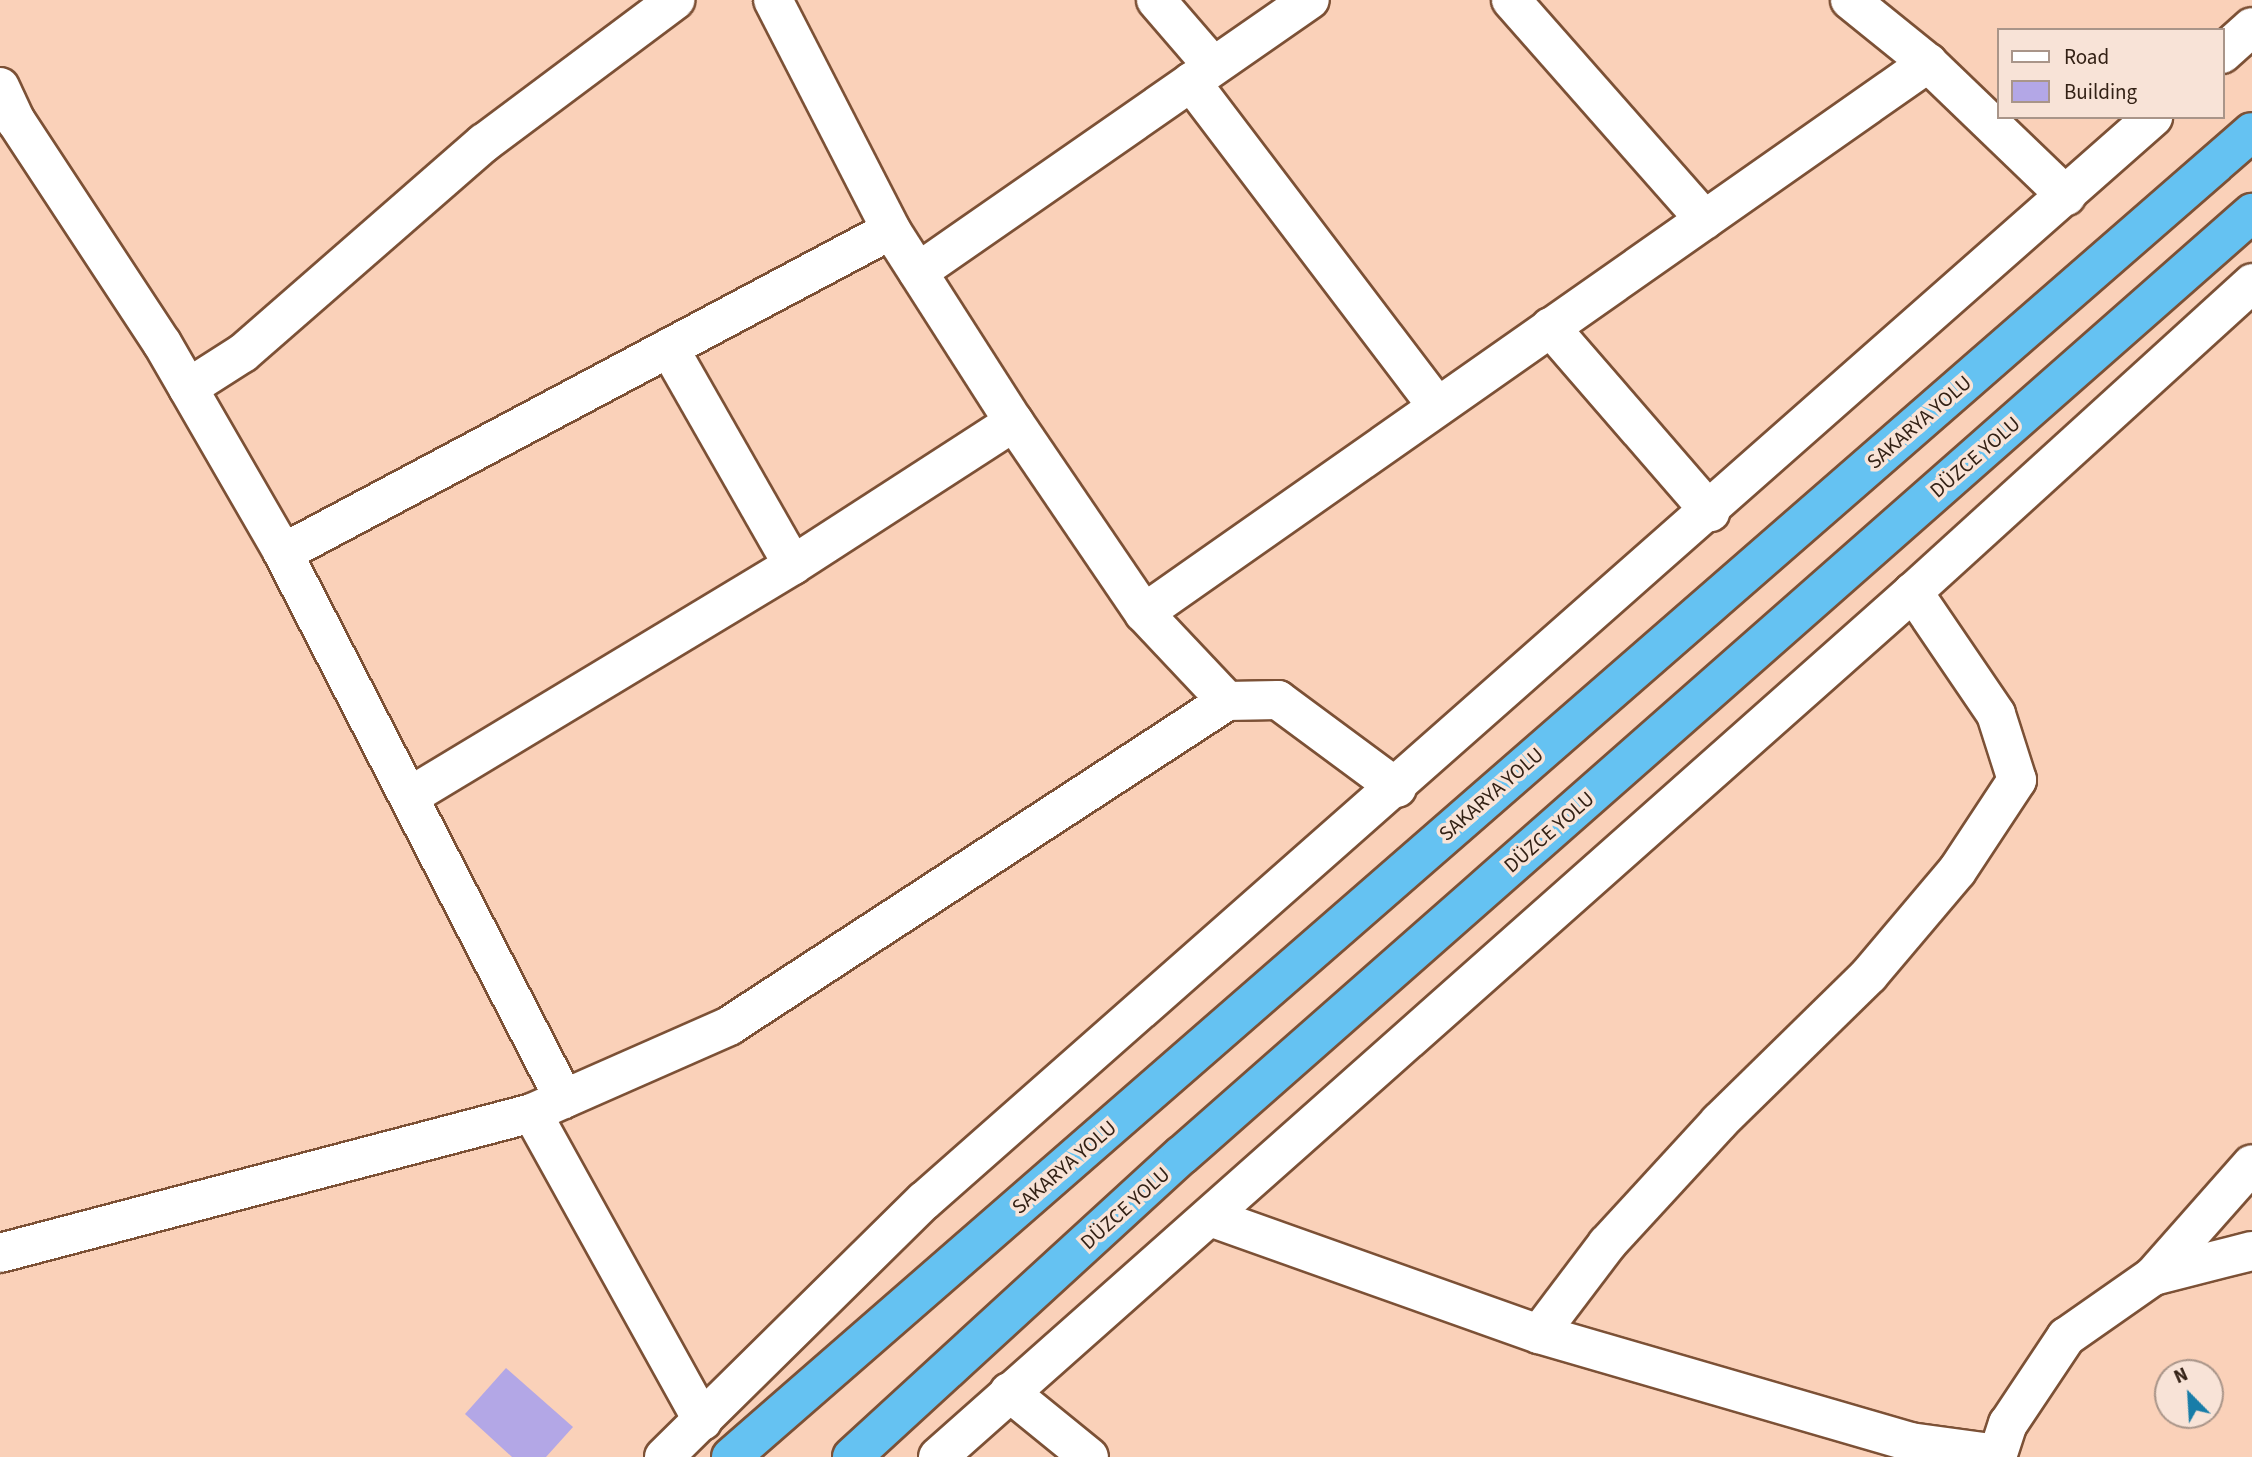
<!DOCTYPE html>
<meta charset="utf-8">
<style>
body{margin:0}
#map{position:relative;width:2252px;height:1457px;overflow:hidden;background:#fad1b9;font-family:"Source Sans 3",sans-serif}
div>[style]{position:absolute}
.building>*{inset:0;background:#b3a7e6}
.roads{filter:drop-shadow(2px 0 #7c5136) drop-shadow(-2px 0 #7c5136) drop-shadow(0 2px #7c5136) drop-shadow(0 -2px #7c5136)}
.minor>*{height:38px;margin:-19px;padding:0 19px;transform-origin:19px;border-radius:19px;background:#fff}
.highway>*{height:38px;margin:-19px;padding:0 19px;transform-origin:19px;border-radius:19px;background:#65c2f2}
span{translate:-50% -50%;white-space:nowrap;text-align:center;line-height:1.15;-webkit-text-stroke:7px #f8e3d7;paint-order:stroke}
.street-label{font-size:21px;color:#332115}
.legend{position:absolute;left:1997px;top:28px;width:228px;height:91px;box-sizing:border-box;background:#f8e3d7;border:2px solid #a99589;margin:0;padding:9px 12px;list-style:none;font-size:21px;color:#332115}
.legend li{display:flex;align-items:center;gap:14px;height:35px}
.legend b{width:35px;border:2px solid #a99589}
.north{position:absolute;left:2154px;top:1359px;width:70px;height:70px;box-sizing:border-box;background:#f8e3d7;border:2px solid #a99589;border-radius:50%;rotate:336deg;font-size:19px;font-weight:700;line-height:28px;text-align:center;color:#332115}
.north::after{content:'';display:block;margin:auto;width:24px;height:32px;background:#187da8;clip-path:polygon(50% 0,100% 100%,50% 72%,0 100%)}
</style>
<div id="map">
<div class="building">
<div style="clip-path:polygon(506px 1368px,573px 1427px,546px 1457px,512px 1457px,465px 1414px)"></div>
</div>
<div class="roads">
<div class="minor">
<div style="left:773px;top:0;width:259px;rotate:62.8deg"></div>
<div style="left:891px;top:230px;width:228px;rotate:57.4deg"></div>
<div style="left:1014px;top:422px;width:231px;rotate:55.8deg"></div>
<div style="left:1144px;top:613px;width:121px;rotate:46.7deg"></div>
<div style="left:1156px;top:0;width:87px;rotate:49.2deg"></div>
<div style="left:1511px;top:0;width:293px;rotate:48.6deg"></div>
<div style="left:1850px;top:0;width:100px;rotate:38.9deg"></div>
<div style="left:1928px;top:63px;width:192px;rotate:43.9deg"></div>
<div style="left:2222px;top:54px;width:40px;rotate:-42deg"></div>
<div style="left:1191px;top:82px;width:405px;rotate:52.8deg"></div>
<div style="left:0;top:87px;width:38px;rotate:65deg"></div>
<div style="left:16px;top:121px;width:266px;rotate:56.7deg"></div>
<div style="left:162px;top:343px;width:242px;rotate:60deg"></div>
<div style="left:918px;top:272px;width:477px;rotate:-34.8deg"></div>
<div style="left:1550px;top:327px;width:245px;rotate:49.1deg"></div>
<div style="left:669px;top:348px;width:250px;rotate:60.3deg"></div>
<div style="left:188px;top:388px;width:65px;rotate:-32.5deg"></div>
<div style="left:243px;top:353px;width:320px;rotate:-41.1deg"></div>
<div style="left:484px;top:143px;width:239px;rotate:-36.8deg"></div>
<div style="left:1144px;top:613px;width:958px;rotate:-35.05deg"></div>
<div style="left:412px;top:795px;width:445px;rotate:-31.1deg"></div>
<div style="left:793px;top:565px;width:263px;rotate:-32.9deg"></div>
<div style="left:564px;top:1099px;width:614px;rotate:-117.23deg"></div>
<div style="left:283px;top:553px;width:688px;rotate:-27.98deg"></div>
<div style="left:532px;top:1113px;width:352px;rotate:61deg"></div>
<div style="left:1210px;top:1217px;width:349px;rotate:19.6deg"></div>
<div style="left:1539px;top:1334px;width:386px;rotate:16.2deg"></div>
<div style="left:1910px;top:1442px;width:89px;rotate:7.8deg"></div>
<div style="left:0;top:1253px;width:550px;rotate:-14.74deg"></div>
<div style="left:532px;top:1113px;width:215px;rotate:-23.8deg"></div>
<div style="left:729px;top:1026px;width:595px;rotate:-33.13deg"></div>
<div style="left:1227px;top:701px;width:51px;rotate:-1.1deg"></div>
<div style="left:1278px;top:700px;width:148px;rotate:36.5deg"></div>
<div style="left:2153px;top:1276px;width:149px;rotate:-48.5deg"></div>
<div style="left:1539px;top:1334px;width:113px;rotate:-52.9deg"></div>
<div style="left:1607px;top:1244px;width:166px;rotate:-47.4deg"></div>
<div style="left:1719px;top:1122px;width:210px;rotate:-44.4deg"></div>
<div style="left:1869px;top:975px;width:136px;rotate:-49.8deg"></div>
<div style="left:1957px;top:871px;width:109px;rotate:-56.6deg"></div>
<div style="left:2017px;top:780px;width:69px;rotate:-107.7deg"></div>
<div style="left:1996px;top:714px;width:148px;rotate:-124.2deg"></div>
<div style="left:1009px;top:1392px;width:103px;rotate:39.1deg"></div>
<div style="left:664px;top:1457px;width:365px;rotate:-44.6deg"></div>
<div style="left:924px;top:1201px;width:1639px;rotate:-41.41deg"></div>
<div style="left:938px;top:1457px;width:1303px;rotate:-41.58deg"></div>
<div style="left:1913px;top:592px;width:459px;rotate:-42.3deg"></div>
<div style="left:1997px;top:1457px;width:35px;rotate:-72deg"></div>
<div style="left:2008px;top:1424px;width:105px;rotate:-56.3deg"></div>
<div style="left:2066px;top:1337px;width:106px;rotate:-35deg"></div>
<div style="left:2153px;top:1276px;width:102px;rotate:-14.2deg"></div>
</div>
<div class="highway">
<div style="left:731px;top:1457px;width:2017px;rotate:-41.06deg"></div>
<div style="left:852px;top:1457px;width:447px;rotate:-42.5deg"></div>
<div style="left:1182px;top:1155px;width:1426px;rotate:-41.36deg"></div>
</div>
</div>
<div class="street-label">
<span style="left:1919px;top:422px;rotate:-41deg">SAKARYA YOLU</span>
<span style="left:1975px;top:457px;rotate:-41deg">DÜZCE YOLU</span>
<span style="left:1491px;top:794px;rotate:-41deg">SAKARYA YOLU</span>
<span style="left:1549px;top:832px;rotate:-41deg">DÜZCE YOLU</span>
<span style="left:1064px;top:1167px;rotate:-41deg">SAKARYA YOLU</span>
<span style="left:1125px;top:1208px;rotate:-42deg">DÜZCE YOLU</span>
</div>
<ul class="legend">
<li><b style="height:9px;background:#fff"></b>Road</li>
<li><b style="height:19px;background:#b3a7e6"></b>Building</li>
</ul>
<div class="north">N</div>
</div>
